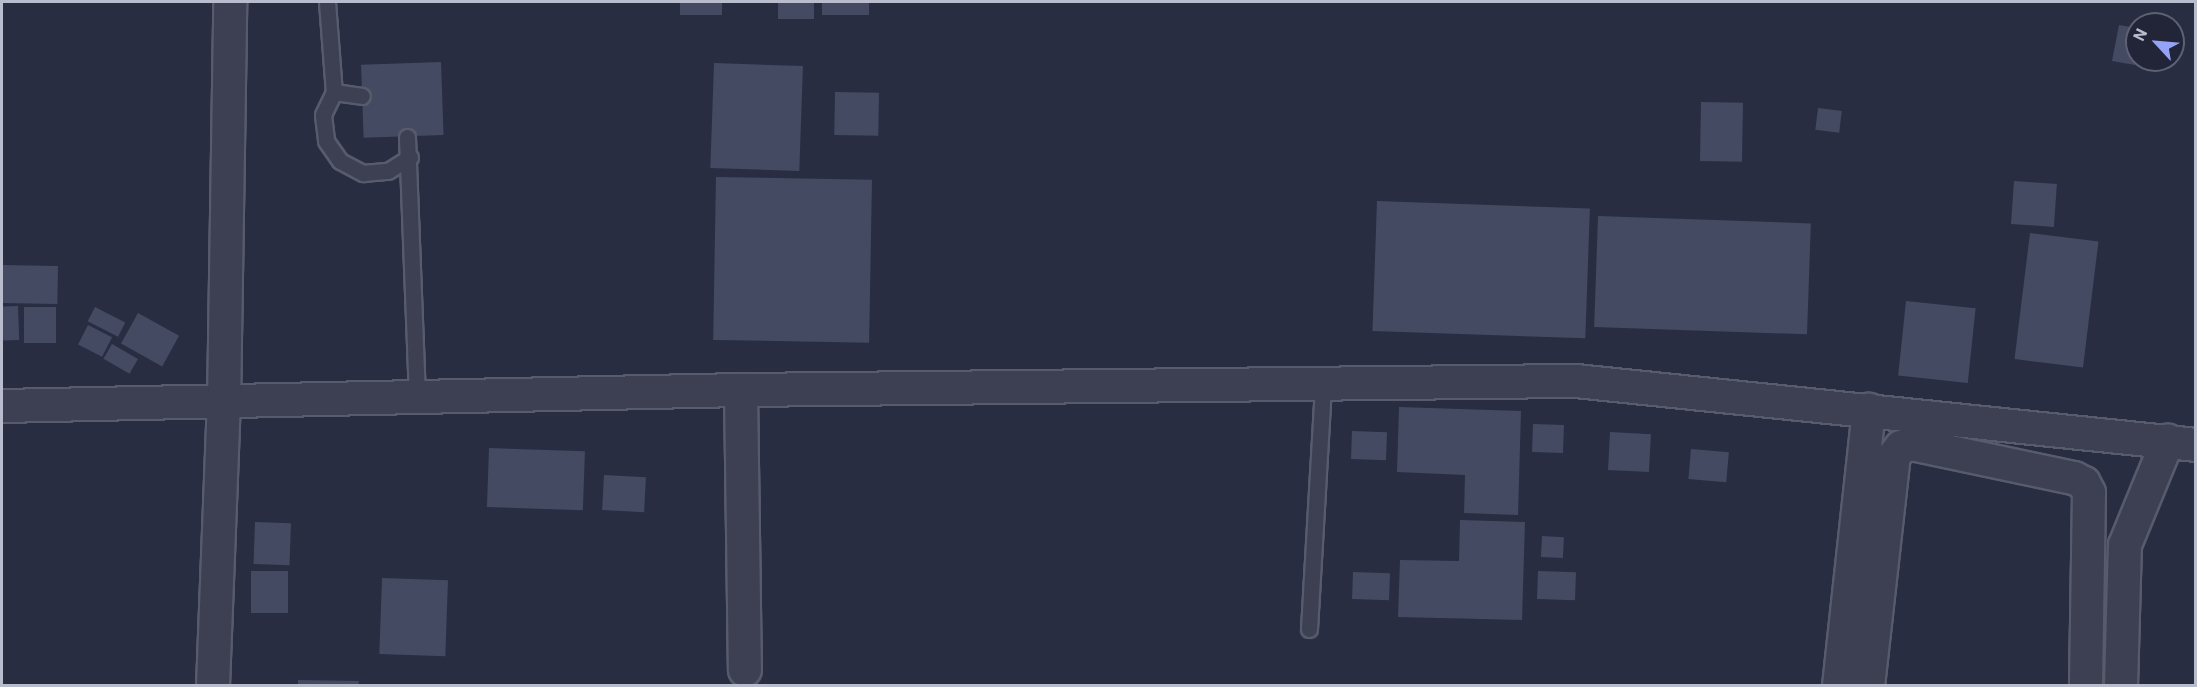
<!DOCTYPE html>
<style>
body{margin:0}
#map{position:relative;width:2197px;height:687px;overflow:hidden;background:#282d42;font-family:Roboto,sans-serif}
div>[style]{position:absolute}
.building>*{inset:0;background:#444a62;transform-origin:0 0}
.roads{filter:drop-shadow(2px 0 #575b6c) drop-shadow(-2px 0 #575b6c) drop-shadow(0 2px #575b6c) drop-shadow(0 -2px #575b6c)}
.service>*{height:15px;margin:-7.5px;padding:0 7.5px;transform-origin:7.5px;border-radius:7.5px;background:#3c4052}
.minor>*{height:32px;margin:-16px;padding:0 16px;transform-origin:16px;border-radius:16px;background:#3c4052}
span{translate:-50% -50%;white-space:nowrap;text-align:center;line-height:1.15;-webkit-text-stroke:4.5px #212537;paint-order:stroke}
.frame{position:absolute;inset:0;border:3px solid #b9bccc;pointer-events:none}
.north{position:absolute;left:2125px;top:12px;width:60px;height:60px;box-sizing:border-box;background:#212537;border:2px solid #5e6173;border-radius:50%;rotate:296deg;font-size:16px;font-weight:700;line-height:24px;text-align:center;color:#b9bccc}
.north::after{content:'';display:block;margin:auto;width:21px;height:27px;background:#94a3f5;clip-path:polygon(50% 0,100% 100%,50% 72%,0 100%)}
</style>
<div id="map">
<div class="building">
<div style="left:680px;top:2px;width:42px;height:13px"></div>
<div style="left:778px;top:2px;width:36px;height:17px"></div>
<div style="left:822px;top:2px;width:47px;height:13px"></div>
<div style="clip-path:polygon(2119px 25px,2137px 28px,2135px 65px,2112px 61px)"></div>
<div style="left:441px;top:62px;width:73px;height:80px;rotate:88deg"></div>
<div style="left:714px;top:63px;width:89px;height:105px;rotate:2deg"></div>
<div style="left:835px;top:92px;width:44px;height:43px;rotate:1deg"></div>
<div style="left:1701px;top:102px;width:42px;height:59px;rotate:1deg"></div>
<div style="left:1818px;top:108px;width:24px;height:22px;rotate:7deg"></div>
<div style="left:716px;top:177px;width:156px;height:163px;rotate:1deg"></div>
<div style="left:2014px;top:181px;width:43px;height:43px;rotate:4deg"></div>
<div style="left:1377px;top:201px;width:213px;height:130px;rotate:2deg"></div>
<div style="left:1598px;top:216px;width:213px;height:111px;rotate:2deg"></div>
<div style="left:2030px;top:233px;width:69px;height:127px;rotate:7deg"></div>
<div style="left:2px;top:265px;width:56px;height:38px;rotate:1deg"></div>
<div style="left:1906px;top:301px;width:70px;height:75px;rotate:6deg"></div>
<div style="left:18px;top:306px;width:34px;height:16px;rotate:88deg"></div>
<div style="left:24px;top:307px;width:32px;height:36px"></div>
<div style="left:95px;top:307px;width:34px;height:16px;rotate:27deg"></div>
<div style="left:138px;top:313px;width:47px;height:35px;rotate:29deg"></div>
<div style="left:88px;top:325px;width:27px;height:22px;rotate:27deg"></div>
<div style="left:112px;top:344px;width:30px;height:17px;rotate:30deg"></div>
<div style="clip-path:polygon(1399px 407px,1521px 411px,1518px 515px,1464px 513px,1465px 475px,1397px 472px)"></div>
<div style="left:1533px;top:424px;width:31px;height:28px;rotate:2deg"></div>
<div style="left:1352px;top:431px;width:35px;height:28px;rotate:2deg"></div>
<div style="left:1610px;top:432px;width:41px;height:38px;rotate:3deg"></div>
<div style="left:489px;top:448px;width:96px;height:59px;rotate:2deg"></div>
<div style="left:1691px;top:449px;width:38px;height:30px;rotate:5deg"></div>
<div style="left:604px;top:475px;width:42px;height:35px;rotate:3deg"></div>
<div style="clip-path:polygon(1460px 520px,1525px 522px,1522px 620px,1398px 617px,1400px 560px,1459px 561px)"></div>
<div style="left:255px;top:522px;width:36px;height:42px;rotate:2deg"></div>
<div style="left:1542px;top:536px;width:22px;height:21px;rotate:3deg"></div>
<div style="left:251px;top:571px;width:37px;height:42px"></div>
<div style="left:1538px;top:571px;width:38px;height:28px;rotate:2deg"></div>
<div style="left:1353px;top:572px;width:37px;height:27px;rotate:2deg"></div>
<div style="left:382px;top:578px;width:66px;height:76px;rotate:2deg"></div>
<div style="clip-path:polygon(298px 680px,359px 681px,358px 686px,298px 686px)"></div>
</div>
<div class="roads">
<div class="service">
<div style="left:327px;top:2px;width:90px;rotate:85.6deg"></div>
<div style="left:334px;top:92px;width:25px;rotate:116deg"></div>
<div style="left:323px;top:115px;width:26px;rotate:83deg"></div>
<div style="left:326px;top:141px;width:24px;rotate:55deg"></div>
<div style="left:340px;top:161px;width:26px;rotate:28deg"></div>
<div style="left:363px;top:173px;width:25px;rotate:-5deg"></div>
<div style="left:388px;top:171px;width:26px;rotate:-32deg"></div>
<div style="left:334px;top:92px;width:28px;rotate:8deg"></div>
<div style="left:407px;top:137px;width:262px;rotate:87.8deg"></div>
<div style="left:1309px;top:629px;width:244px;rotate:-86.7deg"></div>
</div>
<div class="minor">
<div style="left:741px;top:390px;width:280px;rotate:89.2deg"></div>
<div style="left:2px;top:406px;width:739px;rotate:-1.24deg"></div>
<div style="left:741px;top:390px;width:835px;rotate:-0.62deg"></div>
<div style="left:1576px;top:381px;width:623px;rotate:5.89deg"></div>
<div style="left:213px;top:686px;width:282px;rotate:-87.8deg"></div>
<div style="left:224px;top:404px;width:402px;rotate:-89.1deg"></div>
<div style="left:1839px;top:686px;width:278px;rotate:-83.8deg"></div>
<div style="left:1868px;top:686px;width:231px;rotate:-83.6deg"></div>
<div style="left:1894px;top:456px;width:11px;rotate:-52deg"></div>
<div style="left:1901px;top:447px;width:11px;rotate:-15deg"></div>
<div style="left:1912px;top:444px;width:166px;rotate:11.9deg"></div>
<div style="left:2074px;top:478px;width:11px;rotate:27deg"></div>
<div style="left:2084px;top:483px;width:11px;rotate:63deg"></div>
<div style="left:2089px;top:493px;width:193px;rotate:90.9deg"></div>
<div style="left:2121px;top:686px;width:141px;rotate:-88.4deg"></div>
<div style="left:2125px;top:545px;width:113px;rotate:-67.7deg"></div>
</div>
</div>
<div class="frame"></div>
<div class="north">N</div>
</div>
